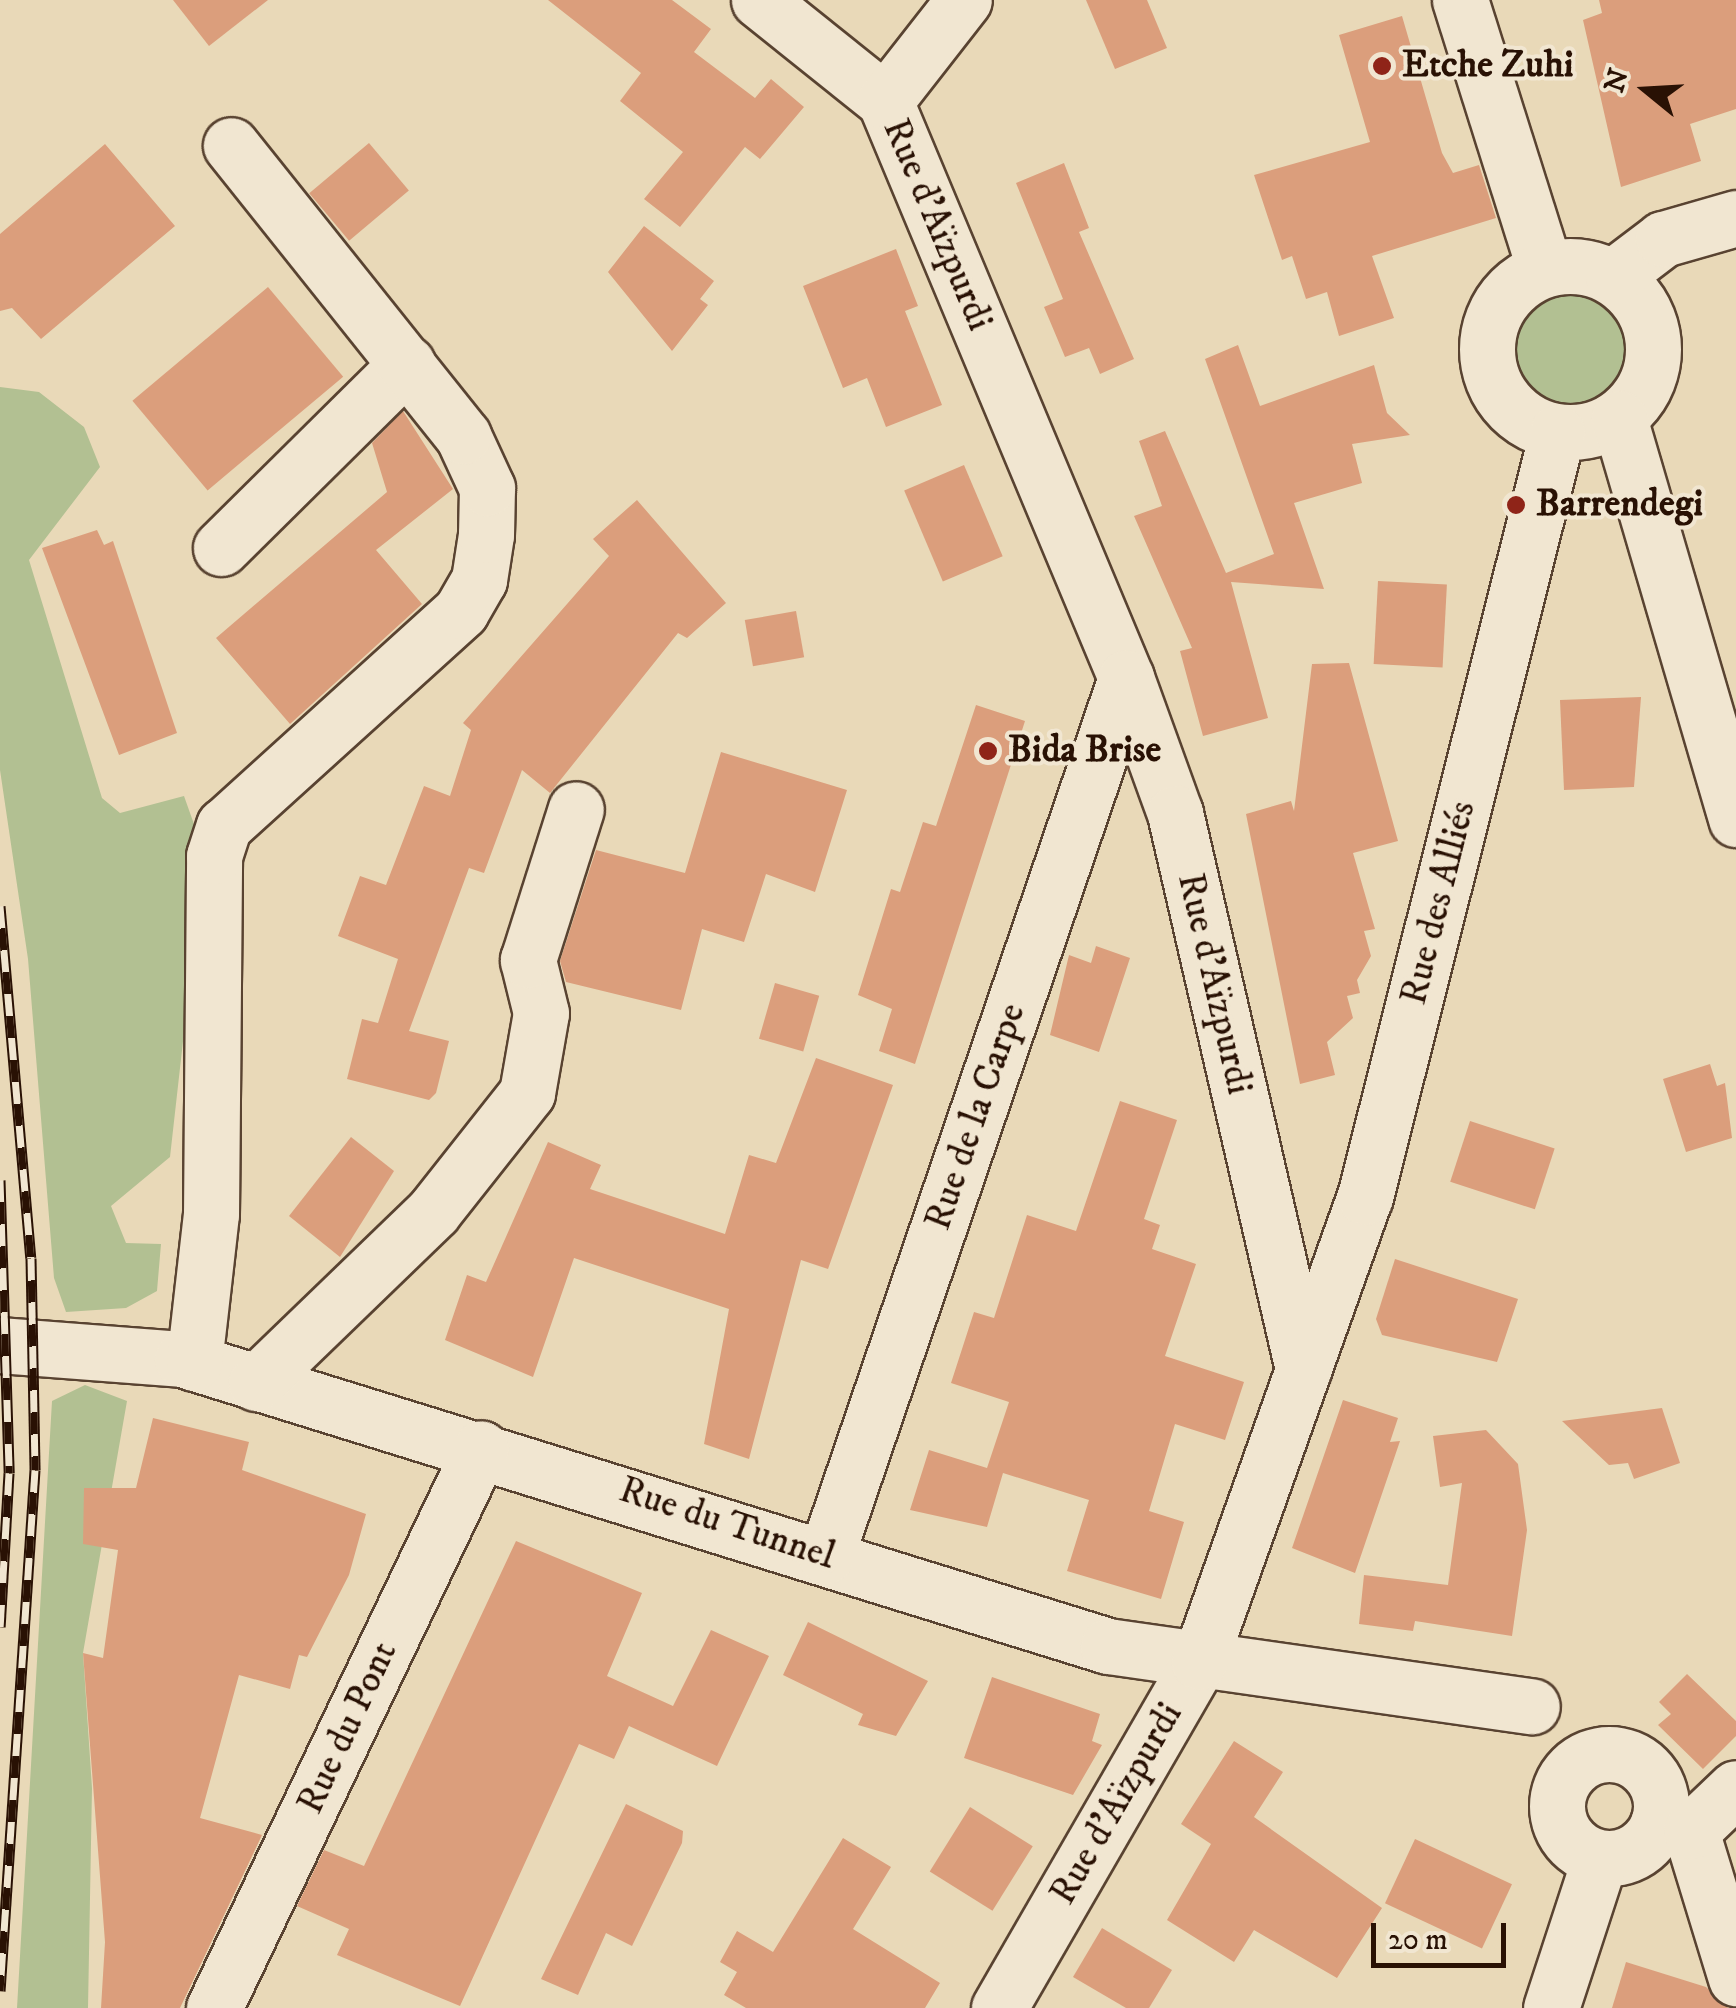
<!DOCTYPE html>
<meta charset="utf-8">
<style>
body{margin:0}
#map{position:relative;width:1736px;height:2008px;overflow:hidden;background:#e9d9b8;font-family:"IM FELL DW Pica",serif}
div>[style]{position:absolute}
.green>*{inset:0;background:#b2c092}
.round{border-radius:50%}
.building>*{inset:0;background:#db9e7c;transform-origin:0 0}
.roads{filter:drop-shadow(2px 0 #594331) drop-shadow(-2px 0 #594331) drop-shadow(0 2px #594331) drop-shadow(0 -2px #594331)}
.minor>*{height:55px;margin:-27.5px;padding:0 27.5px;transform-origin:27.5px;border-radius:27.5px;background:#f1e6d1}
.minor>.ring{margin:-27.5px;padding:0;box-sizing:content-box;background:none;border:55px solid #f1e6d1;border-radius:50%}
.rail>*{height:11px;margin-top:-5.5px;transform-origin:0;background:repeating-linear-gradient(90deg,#f1e6d1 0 22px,#291104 0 44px);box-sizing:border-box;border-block:2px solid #291104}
.dots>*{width:28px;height:28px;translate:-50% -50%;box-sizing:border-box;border:5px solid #f1e6d1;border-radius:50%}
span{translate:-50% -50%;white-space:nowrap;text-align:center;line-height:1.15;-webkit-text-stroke:8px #f1e6d1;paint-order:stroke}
.poi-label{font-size:38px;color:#291104;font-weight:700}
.left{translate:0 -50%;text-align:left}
.street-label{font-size:38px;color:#291104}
.north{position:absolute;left:1596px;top:40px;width:100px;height:100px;-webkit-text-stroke:8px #f1e6d1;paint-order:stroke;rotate:288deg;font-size:28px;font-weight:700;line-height:40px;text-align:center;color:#291104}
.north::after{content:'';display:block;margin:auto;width:35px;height:45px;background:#291104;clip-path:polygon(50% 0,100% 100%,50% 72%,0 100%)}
.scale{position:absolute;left:1371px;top:1923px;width:135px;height:45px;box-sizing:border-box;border:5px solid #291104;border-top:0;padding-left:12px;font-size:30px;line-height:35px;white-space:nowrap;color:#291104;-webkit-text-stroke:8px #f1e6d1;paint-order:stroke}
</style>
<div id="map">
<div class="green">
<div class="round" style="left:1506px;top:287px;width:122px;height:122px"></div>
<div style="clip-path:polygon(0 387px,39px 392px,84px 427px,100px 467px,29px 560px,102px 798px,120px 813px,184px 796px,195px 827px,197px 917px,170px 1157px,111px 1206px,126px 1243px,161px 1244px,157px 1291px,126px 1308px,66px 1312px,54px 1278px,28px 959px,0 770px)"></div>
<div style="clip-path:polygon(85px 1385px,127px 1401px,83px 1653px,92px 1788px,88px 2008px,17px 2008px,52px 1401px)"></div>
</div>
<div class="building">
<div style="clip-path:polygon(173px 0,268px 0,209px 46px)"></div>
<div style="clip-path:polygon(548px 0,672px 0,711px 29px,694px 52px,755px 98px,771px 79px,804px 107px,760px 159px,745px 147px,680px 227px,644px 199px,683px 152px,620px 101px,641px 73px)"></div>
<div style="clip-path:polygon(1086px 0,1147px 0,1167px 48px,1115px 69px)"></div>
<div style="clip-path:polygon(1599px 0,1736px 0,1736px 109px,1690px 124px,1701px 161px,1621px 187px,1583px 20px,1602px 13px)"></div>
<div style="clip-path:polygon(1402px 16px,1442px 153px,1453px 173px,1479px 165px,1496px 218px,1372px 256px,1394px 318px,1339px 336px,1327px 292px,1306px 299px,1292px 256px,1282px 260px,1254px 175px,1370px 142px,1339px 35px)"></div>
<div style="left:369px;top:143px;width:62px;height:78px;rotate:50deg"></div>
<div style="clip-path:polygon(105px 144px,175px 226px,41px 339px,12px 308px,0 311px,0 234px)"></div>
<div style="clip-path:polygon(1064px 163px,1089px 228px,1079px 232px,1134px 359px,1100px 374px,1089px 348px,1065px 357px,1044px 307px,1063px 299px,1016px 183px)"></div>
<div style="clip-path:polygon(644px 226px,714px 281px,700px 299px,708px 305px,672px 351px,608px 272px)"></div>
<div style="clip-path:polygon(896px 249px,918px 306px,905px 311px,942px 405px,886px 427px,867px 378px,843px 388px,803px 286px)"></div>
<div style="left:268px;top:287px;width:117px;height:177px;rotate:50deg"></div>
<div style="clip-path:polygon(1238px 345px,1260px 406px,1374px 365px,1387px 413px,1410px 435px,1352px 444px,1362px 483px,1294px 503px,1324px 589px,1231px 582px,1268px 718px,1203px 736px,1180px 651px,1192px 648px,1134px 516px,1162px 506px,1139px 441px,1165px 431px,1226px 573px,1274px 554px,1205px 359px)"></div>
<div style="clip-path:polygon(403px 411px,453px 489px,376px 550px,422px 604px,290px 724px,216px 638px,387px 492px,372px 443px)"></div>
<div style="left:964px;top:465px;width:99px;height:65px;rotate:67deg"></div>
<div style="clip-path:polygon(637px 500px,726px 603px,687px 638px,678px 633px,550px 793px,522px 770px,484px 873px,469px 868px,409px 1031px,449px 1041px,436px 1093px,429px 1100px,347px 1079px,362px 1019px,378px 1023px,398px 959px,338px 936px,360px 876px,386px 885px,424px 786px,450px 796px,471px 730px,463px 723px,609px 556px,593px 539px)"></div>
<div style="clip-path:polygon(97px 530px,104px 545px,113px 541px,177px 733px,119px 755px,42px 548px)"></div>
<div style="left:1378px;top:581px;width:69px;height:83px;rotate:3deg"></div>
<div style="left:796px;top:611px;width:47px;height:52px;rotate:80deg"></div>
<div style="clip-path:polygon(1349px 663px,1398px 841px,1353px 853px,1375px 929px,1364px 931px,1371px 956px,1357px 980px,1360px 993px,1347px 996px,1353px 1018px,1327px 1042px,1335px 1075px,1300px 1084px,1246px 814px,1291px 801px,1294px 811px,1312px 664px)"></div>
<div style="clip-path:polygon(1641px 697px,1634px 787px,1564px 790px,1560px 700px)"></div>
<div style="clip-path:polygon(976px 705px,1025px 721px,915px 1064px,879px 1051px,892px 1009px,858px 995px,891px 889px,900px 892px,923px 822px,936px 826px)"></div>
<div style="clip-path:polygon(721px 752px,847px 790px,815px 892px,766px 874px,744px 942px,702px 929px,681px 1010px,566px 982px,560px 961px,596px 850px,685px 873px)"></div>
<div style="clip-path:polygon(1096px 946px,1130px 958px,1099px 1052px,1050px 1035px,1069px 955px,1091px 963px)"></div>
<div style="left:775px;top:983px;width:46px;height:58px;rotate:16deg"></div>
<div style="clip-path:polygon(816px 1058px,893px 1085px,828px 1269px,801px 1260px,749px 1459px,704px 1444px,729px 1309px,574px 1258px,533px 1377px,445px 1340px,467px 1275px,486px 1282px,548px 1142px,601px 1165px,590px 1189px,725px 1234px,749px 1155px,776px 1163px)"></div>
<div style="clip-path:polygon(1710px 1064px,1717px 1086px,1725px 1083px,1732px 1138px,1686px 1152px,1663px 1079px)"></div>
<div style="clip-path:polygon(1120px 1101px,1177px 1120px,1144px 1219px,1160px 1225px,1152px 1249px,1196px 1264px,1165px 1356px,1244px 1382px,1225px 1440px,1175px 1424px,1149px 1511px,1184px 1522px,1161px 1599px,1067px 1571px,1089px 1500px,1003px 1473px,987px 1527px,910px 1510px,929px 1450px,987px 1468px,1009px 1402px,951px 1383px,974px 1312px,994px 1318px,1027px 1215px,1076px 1231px)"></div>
<div style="left:1470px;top:1121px;width:89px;height:64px;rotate:18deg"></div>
<div style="clip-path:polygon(351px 1137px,394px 1171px,340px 1257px,289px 1216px)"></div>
<div style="clip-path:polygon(1395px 1259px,1518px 1299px,1497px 1362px,1382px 1335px,1376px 1319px)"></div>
<div style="clip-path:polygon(1343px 1400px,1398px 1418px,1390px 1442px,1400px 1441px,1355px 1573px,1292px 1548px)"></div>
<div style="clip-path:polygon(1662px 1408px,1680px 1463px,1634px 1479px,1628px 1463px,1609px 1465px,1562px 1421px)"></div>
<div style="clip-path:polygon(153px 1418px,249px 1442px,242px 1470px,366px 1514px,349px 1575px,307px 1657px,299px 1655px,290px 1689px,239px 1675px,200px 1818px,262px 1835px,180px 2008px,101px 2008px,105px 1942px,83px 1653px,103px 1658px,118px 1550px,83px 1544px,84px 1488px,136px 1488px)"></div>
<div style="clip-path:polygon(1486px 1430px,1518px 1464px,1527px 1530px,1512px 1636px,1415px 1621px,1413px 1631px,1359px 1624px,1364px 1575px,1448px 1585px,1462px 1483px,1440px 1487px,1433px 1436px)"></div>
<div style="clip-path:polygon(516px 1541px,642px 1593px,607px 1676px,673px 1706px,711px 1630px,769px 1656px,717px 1766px,629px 1726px,614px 1759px,579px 1744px,460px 2006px,337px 1955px,349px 1929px,297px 1906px,324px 1850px,364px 1866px)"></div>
<div style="clip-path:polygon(808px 1622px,928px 1681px,896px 1736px,858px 1725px,863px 1714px,783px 1675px)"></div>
<div style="clip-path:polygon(1687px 1674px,1736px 1721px,1736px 1736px,1703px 1769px,1658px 1725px,1671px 1714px,1659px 1702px)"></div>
<div style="clip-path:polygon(992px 1677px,1100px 1714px,1092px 1741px,1102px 1745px,1073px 1795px,964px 1758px)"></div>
<div style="clip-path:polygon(1234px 1741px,1283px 1772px,1254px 1817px,1382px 1908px,1337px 1978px,1254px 1930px,1234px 1962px,1167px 1920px,1211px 1844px,1181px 1824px)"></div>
<div style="clip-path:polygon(626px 1804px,683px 1831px,682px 1843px,632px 1946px,606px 1933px,578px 1995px,541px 1979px)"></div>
<div style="left:970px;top:1807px;width:74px;height:76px;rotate:32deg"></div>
<div style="clip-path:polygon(843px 1838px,891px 1867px,853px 1929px,940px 1983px,925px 2008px,746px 2008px,724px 1995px,737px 1972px,720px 1962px,737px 1931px,773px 1952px)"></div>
<div style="left:1415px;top:1839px;width:107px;height:71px;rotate:25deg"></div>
<div style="clip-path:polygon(1102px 1928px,1172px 1970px,1149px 2008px,1126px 2008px,1073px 1977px)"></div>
<div style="clip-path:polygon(1626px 1962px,1706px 1987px,1728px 2008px,1612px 2008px)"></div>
</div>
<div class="roads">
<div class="minor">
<div style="left:759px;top:0;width:161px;rotate:38.7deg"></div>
<div style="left:885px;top:101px;width:625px;rotate:67.33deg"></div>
<div style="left:1126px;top:678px;width:144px;rotate:70.1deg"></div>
<div style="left:1175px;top:813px;width:571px;rotate:77.04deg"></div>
<div style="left:1460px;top:0;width:282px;rotate:72.5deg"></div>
<div style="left:885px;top:101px;width:128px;rotate:-52deg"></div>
<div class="ring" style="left:1487px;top:266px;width:111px;height:111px"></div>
<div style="left:1613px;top:277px;width:63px;rotate:-37.2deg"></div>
<div style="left:1663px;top:239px;width:76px;rotate:-16deg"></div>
<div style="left:1619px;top:418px;width:418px;rotate:73.7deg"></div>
<div style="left:221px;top:548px;width:262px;rotate:-44.7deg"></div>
<div style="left:0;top:1345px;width:183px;rotate:4.4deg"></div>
<div style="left:182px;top:1359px;width:969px;rotate:17.22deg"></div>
<div style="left:1108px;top:1646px;width:428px;rotate:8.1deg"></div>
<div style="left:194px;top:1363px;width:150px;rotate:-83.5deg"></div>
<div style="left:211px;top:1214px;width:358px;rotate:-89.5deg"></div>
<div style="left:214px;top:856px;width:32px;rotate:-72deg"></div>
<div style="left:224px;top:826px;width:320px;rotate:-42.2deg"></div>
<div style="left:461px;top:611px;width:36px;rotate:-60deg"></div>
<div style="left:479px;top:580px;width:46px;rotate:-81.2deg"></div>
<div style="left:486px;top:535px;width:47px;rotate:-88.8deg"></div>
<div style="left:487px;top:488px;width:57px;rotate:-114.8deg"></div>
<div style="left:463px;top:436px;width:372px;rotate:-128.6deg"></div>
<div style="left:256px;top:1383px;width:246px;rotate:-44deg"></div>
<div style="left:433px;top:1212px;width:152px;rotate:-51.7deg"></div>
<div style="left:527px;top:1093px;width:81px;rotate:-80.1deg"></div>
<div style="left:541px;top:1013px;width:55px;rotate:-103.8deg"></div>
<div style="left:528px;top:960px;width:158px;rotate:-72.4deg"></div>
<div style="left:826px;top:1556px;width:928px;rotate:-71.14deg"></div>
<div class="ring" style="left:1557px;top:1754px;width:49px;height:49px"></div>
<div style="left:1658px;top:1823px;width:34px;rotate:14deg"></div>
<div style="left:1691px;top:1831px;width:154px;rotate:73deg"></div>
<div style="left:1691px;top:1831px;width:62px;rotate:-43.7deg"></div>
<div style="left:214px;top:2008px;width:620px;rotate:-64.51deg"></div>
<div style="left:999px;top:2008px;width:400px;rotate:-60deg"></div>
<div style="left:1199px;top:1662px;width:494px;rotate:-70.4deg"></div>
<div style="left:1365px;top:1197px;width:788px;rotate:-75.89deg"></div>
<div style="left:1551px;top:2008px;width:158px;rotate:-71.9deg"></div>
</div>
</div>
<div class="rail">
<div style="left:0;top:906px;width:353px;rotate:85deg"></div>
<div style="left:31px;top:1258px;width:212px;rotate:88.9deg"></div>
<div style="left:35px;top:1470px;width:522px;rotate:93.84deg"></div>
<div style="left:0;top:1180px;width:293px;rotate:88.2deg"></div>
<div style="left:9px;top:1473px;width:154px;rotate:93.3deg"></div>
</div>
<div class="dots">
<div style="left:1382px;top:66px;background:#8f2418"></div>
<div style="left:1516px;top:505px;background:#8f2418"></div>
<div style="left:988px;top:751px;background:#8f2418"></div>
</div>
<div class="poi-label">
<span class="left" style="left:1402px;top:66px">Etche Zuhi</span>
<span class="left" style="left:1536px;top:505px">Barrendegi</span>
<span class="left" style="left:1008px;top:751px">Bida Brise</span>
</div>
<div class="street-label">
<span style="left:937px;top:225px;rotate:67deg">Rue d'Aïzpurdi</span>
<span style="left:1439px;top:903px;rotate:-76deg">Rue des Alliés</span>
<span style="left:1214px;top:984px;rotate:77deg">Rue d'Aïzpurdi</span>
<span style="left:976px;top:1117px;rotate:-71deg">Rue de la Carpe</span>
<span style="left:727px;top:1524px;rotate:18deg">Rue du Tunnel</span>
<span style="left:348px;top:1728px;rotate:-65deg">Rue du Pont</span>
<span style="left:1117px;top:1804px;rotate:-60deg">Rue d'Aïzpurdi</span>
</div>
<div class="north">N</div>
<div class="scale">20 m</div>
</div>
